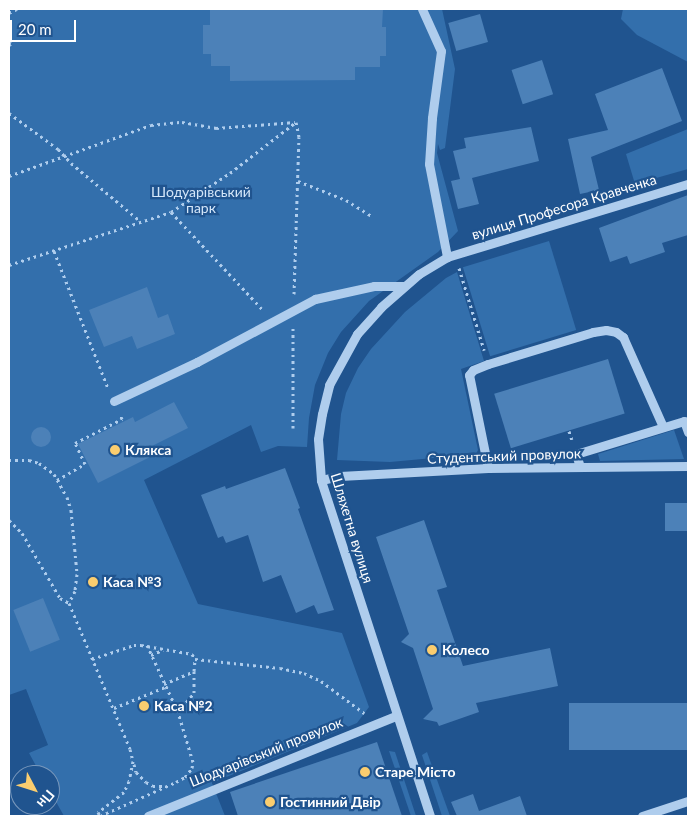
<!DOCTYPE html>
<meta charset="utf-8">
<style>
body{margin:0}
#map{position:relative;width:697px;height:825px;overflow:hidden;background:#20548f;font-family:Lato,sans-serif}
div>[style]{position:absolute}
.green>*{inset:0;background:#336fac;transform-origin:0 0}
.building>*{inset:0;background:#4c81b8;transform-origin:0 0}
.round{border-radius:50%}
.path>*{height:3px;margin-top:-1.5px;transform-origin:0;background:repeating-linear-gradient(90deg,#afcded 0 2.5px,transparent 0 6.5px)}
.minor>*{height:9px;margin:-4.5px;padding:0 4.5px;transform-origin:4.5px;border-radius:4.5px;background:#afcded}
.dots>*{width:14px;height:14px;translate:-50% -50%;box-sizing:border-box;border:2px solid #20548f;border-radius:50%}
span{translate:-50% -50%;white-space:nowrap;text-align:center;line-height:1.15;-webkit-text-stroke:4.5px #20548f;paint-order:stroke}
.park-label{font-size:14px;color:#d4e6f9}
.street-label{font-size:14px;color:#fff}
.poi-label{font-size:14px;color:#fff;font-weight:700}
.left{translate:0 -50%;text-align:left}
.frame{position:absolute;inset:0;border:10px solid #fff;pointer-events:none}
.north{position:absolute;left:10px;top:765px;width:50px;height:50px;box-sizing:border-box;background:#20548f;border:1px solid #7998bc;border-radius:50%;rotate:130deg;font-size:14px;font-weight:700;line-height:20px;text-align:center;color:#fff}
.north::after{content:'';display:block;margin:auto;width:18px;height:22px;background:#facd6f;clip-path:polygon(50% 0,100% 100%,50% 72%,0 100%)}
.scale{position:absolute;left:10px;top:20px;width:66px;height:22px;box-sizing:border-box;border:2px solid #fff;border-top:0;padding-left:6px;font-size:15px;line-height:18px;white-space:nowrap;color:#fff;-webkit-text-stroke:4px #20548f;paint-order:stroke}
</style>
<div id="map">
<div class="green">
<div style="clip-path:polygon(9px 9px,442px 9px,455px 69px,445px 148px,440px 150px,438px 144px,437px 153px,458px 231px,438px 252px,369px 301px,341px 332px,328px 353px,315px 385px,309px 418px,307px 447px,278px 446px,261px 452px,251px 425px,144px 480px,198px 604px,342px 633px,369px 707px,357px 723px,212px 783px,225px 816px,64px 816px,50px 791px,50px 775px,41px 775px,29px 753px,48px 745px,26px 689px,9px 695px)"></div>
<div style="clip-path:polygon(623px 9px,688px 9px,688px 62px,637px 35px,621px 19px)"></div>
<div style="clip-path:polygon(688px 129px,688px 169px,635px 184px,626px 154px)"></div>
<div style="left:549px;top:241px;width:93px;height:90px;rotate:73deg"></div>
<div style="clip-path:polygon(457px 272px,484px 361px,461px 369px,478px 450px,476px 454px,390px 462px,337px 460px,341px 414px,346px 393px,358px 368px,371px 349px,405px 312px,446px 278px)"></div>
<div style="clip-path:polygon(674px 430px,684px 459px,600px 461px,598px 454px)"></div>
<div style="clip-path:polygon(389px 751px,395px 752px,416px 816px,411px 816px)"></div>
<div style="clip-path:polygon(427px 752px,450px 816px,442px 816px,422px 755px)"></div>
</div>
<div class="building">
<div style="clip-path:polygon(210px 9px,383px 9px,382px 27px,386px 27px,386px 56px,380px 56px,380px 67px,355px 67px,355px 80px,230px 81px,230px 66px,211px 66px,211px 54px,203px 54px,203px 25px,210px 25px)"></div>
<div style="left:480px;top:14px;width:29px;height:33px;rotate:74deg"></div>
<div style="left:542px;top:60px;width:36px;height:32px;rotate:72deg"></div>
<div style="clip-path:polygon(662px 68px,682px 121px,591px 157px,599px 190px,580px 194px,568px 139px,608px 130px,595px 94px)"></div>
<div style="clip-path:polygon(531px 127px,539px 161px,472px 178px,479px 204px,458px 209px,451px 181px,460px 179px,453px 151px,466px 148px,464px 138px)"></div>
<div style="clip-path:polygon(688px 195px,688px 235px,662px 243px,665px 252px,630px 264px,627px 256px,610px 262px,599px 228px)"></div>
<div style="clip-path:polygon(147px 287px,158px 318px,168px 314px,175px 334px,137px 349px,132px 336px,104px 347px,89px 310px)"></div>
<div style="left:608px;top:359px;width:57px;height:119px;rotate:73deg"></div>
<div style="clip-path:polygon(174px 402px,188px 428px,148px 448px,152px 456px,98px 483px,78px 444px,133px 417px,135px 422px)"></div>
<div class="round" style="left:31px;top:427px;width:20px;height:20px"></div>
<div style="clip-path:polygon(285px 468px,300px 508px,298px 509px,334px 610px,318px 614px,314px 605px,296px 613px,281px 575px,263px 582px,248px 535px,226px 543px,223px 536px,218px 538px,201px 495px,225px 486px,226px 489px)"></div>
<div style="left:688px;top:503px;width:28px;height:23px;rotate:90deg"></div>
<div style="clip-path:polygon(424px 520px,447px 587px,437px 590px,463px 666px,550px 648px,558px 686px,476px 703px,479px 712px,439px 726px,437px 722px,423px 719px,433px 709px,413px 648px,401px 642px,409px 634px,376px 537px)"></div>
<div style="left:43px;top:598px;width:45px;height:32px;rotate:68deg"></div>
<div style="left:688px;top:703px;width:47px;height:119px;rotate:90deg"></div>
<div style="clip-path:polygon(377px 742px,402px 816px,238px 816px,230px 792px)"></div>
<div style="clip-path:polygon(473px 794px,479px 811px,520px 796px,527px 816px,457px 816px,451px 802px)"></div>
</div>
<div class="path">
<div style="left:9px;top:13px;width:9px;rotate:-27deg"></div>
<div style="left:9px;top:41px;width:4px;rotate:56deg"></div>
<div style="left:11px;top:44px;width:2px;rotate:153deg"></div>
<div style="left:9px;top:113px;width:61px;rotate:36.3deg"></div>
<div style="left:58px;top:149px;width:19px;rotate:47deg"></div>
<div style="left:71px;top:163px;width:90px;rotate:40deg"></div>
<div style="left:9px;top:176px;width:151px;rotate:-19.8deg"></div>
<div style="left:151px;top:125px;width:31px;rotate:-6deg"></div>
<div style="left:182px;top:122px;width:35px;rotate:10deg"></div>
<div style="left:216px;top:128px;width:79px;rotate:-4.3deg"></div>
<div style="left:298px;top:181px;width:52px;rotate:21.6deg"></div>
<div style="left:346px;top:200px;width:32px;rotate:32deg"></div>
<div style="left:171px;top:212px;width:134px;rotate:46.8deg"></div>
<div style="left:54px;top:251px;width:147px;rotate:68.5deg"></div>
<div style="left:9px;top:265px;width:170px;rotate:-18.1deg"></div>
<div style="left:171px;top:212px;width:71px;rotate:-33.5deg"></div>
<div style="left:230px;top:173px;width:83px;rotate:-37.7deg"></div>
<div style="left:459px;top:268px;width:86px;rotate:73deg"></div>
<div style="left:294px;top:294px;width:157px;rotate:-88.2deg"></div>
<div style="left:299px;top:137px;width:15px;rotate:-101deg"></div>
<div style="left:293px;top:428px;width:100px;rotate:-90deg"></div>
<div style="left:569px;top:431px;width:9px;rotate:72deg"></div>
<div style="left:9px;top:460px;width:20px"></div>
<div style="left:29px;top:460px;width:10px;rotate:17deg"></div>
<div style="left:39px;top:463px;width:19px;rotate:36deg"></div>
<div style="left:54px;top:474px;width:26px;rotate:61deg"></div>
<div style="left:67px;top:497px;width:14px;rotate:73deg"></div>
<div style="left:71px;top:510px;width:64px;rotate:84.6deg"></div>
<div style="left:77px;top:574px;width:17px;rotate:97deg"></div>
<div style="left:75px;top:591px;width:13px;rotate:117deg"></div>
<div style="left:57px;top:480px;width:32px;rotate:-30deg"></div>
<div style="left:85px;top:464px;width:23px;rotate:-115deg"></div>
<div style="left:75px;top:443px;width:53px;rotate:-27.1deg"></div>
<div style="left:122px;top:419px;width:5px;rotate:-112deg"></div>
<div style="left:9px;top:520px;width:18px;rotate:45deg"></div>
<div style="left:22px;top:533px;width:75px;rotate:59.7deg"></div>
<div style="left:60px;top:598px;width:10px;rotate:29deg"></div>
<div style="left:69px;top:603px;width:158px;rotate:67.3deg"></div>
<div style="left:130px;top:749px;width:12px;rotate:76deg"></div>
<div style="left:133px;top:761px;width:20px;rotate:101deg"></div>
<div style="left:129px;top:781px;width:12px;rotate:114deg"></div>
<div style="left:124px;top:792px;width:33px;rotate:142deg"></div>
<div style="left:98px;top:812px;width:4px;rotate:63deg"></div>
<div style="left:151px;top:655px;width:13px;rotate:-23deg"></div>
<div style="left:92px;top:659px;width:44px;rotate:-18.4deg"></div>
<div style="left:134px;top:645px;width:7px"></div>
<div style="left:141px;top:645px;width:52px;rotate:10deg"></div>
<div style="left:192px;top:654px;width:6px;rotate:59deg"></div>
<div style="left:164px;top:684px;width:33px;rotate:-23deg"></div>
<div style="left:194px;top:671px;width:12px;rotate:-85deg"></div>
<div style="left:195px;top:659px;width:85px;rotate:6deg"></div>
<div style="left:280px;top:668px;width:25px;rotate:12deg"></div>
<div style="left:304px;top:673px;width:19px;rotate:25deg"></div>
<div style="left:321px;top:681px;width:54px;rotate:36.7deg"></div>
<div style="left:114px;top:708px;width:55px;rotate:-22.4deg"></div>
<div style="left:178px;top:712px;width:25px;rotate:-50deg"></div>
<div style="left:194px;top:693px;width:22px;rotate:-90deg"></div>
<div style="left:134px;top:764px;width:8px;rotate:76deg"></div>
<div style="left:136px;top:772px;width:14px;rotate:45deg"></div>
<div style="left:146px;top:782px;width:8px;rotate:30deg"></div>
<div style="left:153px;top:786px;width:11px"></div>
<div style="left:100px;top:816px;width:83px;rotate:-24.1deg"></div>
<div style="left:176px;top:782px;width:10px;rotate:-29deg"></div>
<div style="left:185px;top:777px;width:11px;rotate:-52deg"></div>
<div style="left:192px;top:768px;width:6px;rotate:-81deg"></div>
<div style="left:193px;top:762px;width:52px;rotate:-106.7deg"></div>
<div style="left:178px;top:712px;width:74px;rotate:-114.8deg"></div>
</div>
<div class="minor">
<div style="left:422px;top:9px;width:46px;rotate:65.7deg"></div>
<div style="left:441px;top:51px;width:68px;rotate:97.7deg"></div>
<div style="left:432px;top:118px;width:46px;rotate:93.7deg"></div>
<div style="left:429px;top:164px;width:95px;rotate:79deg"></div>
<div style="left:114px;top:401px;width:92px;rotate:-25.2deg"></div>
<div style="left:197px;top:362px;width:134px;rotate:-28.1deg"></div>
<div style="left:315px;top:299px;width:60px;rotate:-12.4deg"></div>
<div style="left:374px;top:286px;width:30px"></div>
<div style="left:580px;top:467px;width:14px;rotate:-107deg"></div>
<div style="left:576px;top:454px;width:113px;rotate:-17deg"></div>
<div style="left:684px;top:421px;width:12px;rotate:70deg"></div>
<div style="left:488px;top:468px;width:95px;rotate:-101.5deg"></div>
<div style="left:469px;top:375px;width:6px;rotate:-51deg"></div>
<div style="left:473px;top:370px;width:16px;rotate:-22deg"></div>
<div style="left:488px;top:364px;width:110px;rotate:-16.9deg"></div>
<div style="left:593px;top:332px;width:13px;rotate:-9deg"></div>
<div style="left:606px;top:330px;width:10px;rotate:11deg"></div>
<div style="left:616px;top:332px;width:9px;rotate:36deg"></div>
<div style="left:623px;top:337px;width:98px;rotate:66deg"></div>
<div style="left:321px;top:480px;width:19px;rotate:-12deg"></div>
<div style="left:340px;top:476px;width:148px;rotate:-3.1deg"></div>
<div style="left:488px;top:468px;width:200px;rotate:-0.6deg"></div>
<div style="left:148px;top:816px;width:267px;rotate:-22deg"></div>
<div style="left:430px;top:816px;width:353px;rotate:-108deg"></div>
<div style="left:321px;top:480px;width:41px;rotate:-94.2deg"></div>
<div style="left:318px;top:439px;width:25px;rotate:-81deg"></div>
<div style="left:322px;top:414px;width:30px;rotate:-76deg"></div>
<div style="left:329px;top:385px;width:58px;rotate:-61.2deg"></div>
<div style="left:357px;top:334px;width:36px;rotate:-48deg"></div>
<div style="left:381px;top:307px;width:50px;rotate:-41deg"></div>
<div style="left:419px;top:274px;width:33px;rotate:-31deg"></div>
<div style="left:447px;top:257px;width:252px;rotate:-16.9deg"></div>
<div style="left:642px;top:816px;width:48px;rotate:-18.1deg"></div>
</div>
<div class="dots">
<div style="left:115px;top:450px;background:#facd6f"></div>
<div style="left:93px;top:582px;background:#facd6f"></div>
<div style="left:432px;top:650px;background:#facd6f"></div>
<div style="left:144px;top:706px;background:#facd6f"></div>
<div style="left:365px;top:772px;background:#facd6f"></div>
<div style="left:270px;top:802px;background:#facd6f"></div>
</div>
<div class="park-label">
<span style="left:201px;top:200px">Шодуарівський<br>парк</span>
</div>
<div class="street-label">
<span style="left:564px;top:207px;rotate:-17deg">вулиця Професора Кравченка</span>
<span style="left:504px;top:456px;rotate:-2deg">Студентський провулок</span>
<span style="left:352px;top:528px;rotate:73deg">Шляхетна вулиця</span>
<span style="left:266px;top:752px;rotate:-22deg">Шодуарівський провулок</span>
</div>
<div class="poi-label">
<span class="left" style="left:125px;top:450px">Клякса</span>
<span class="left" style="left:103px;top:582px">Каса №3</span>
<span class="left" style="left:442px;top:650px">Колесо</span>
<span class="left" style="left:154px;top:706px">Каса №2</span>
<span class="left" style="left:375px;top:772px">Старе Місто</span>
<span class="left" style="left:280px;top:802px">Гостинний Двір</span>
</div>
<div class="frame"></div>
<div class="north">Пн</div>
<div class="scale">20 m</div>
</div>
